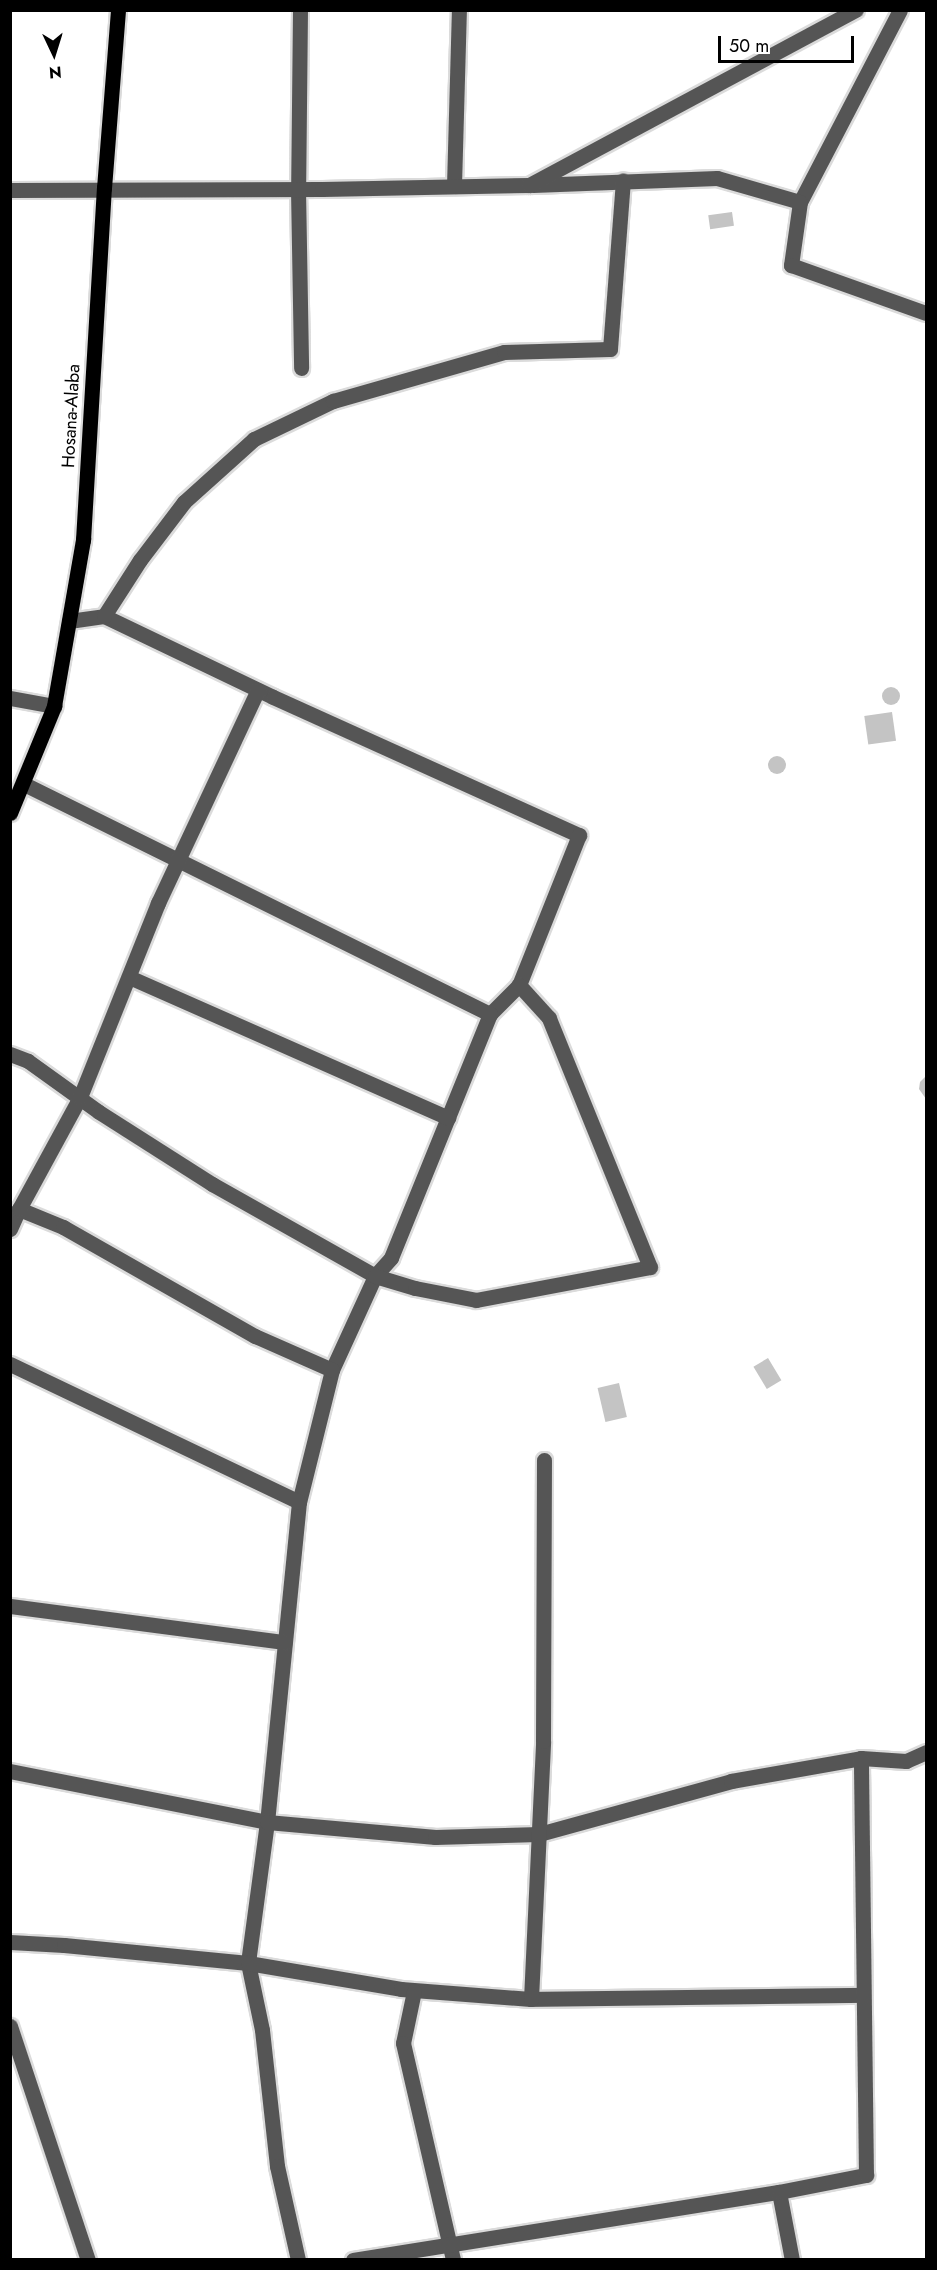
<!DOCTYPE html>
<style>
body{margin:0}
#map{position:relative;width:937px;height:2270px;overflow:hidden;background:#fff;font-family:Jost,sans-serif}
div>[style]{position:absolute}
.building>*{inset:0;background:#c4c4c4;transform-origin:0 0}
.round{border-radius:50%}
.roads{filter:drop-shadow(2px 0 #dbdbdb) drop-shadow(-2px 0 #dbdbdb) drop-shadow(0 2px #dbdbdb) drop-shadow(0 -2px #dbdbdb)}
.minor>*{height:15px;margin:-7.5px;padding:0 7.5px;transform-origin:7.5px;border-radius:7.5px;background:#555}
.major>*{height:15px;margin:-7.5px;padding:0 7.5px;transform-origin:7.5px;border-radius:7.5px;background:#000}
span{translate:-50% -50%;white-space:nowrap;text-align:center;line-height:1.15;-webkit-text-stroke:5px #fff;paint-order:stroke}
.street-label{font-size:18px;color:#000}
.frame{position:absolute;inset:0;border:12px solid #000;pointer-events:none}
.north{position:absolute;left:24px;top:24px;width:60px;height:60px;-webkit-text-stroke:4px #fff;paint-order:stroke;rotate:176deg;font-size:16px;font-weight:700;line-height:24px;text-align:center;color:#000}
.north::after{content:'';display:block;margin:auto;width:21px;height:27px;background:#000;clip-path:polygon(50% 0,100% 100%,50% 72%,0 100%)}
.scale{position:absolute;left:718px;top:36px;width:136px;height:27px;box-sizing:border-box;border:3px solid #000;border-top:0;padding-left:8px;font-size:18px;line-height:21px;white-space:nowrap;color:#000;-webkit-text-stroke:4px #fff;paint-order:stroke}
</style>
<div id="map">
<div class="building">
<div style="left:732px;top:212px;width:14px;height:24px;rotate:82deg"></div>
<div class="round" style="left:882px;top:687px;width:18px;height:18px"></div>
<div style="left:892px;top:712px;width:29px;height:28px;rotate:82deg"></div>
<div class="round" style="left:768px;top:756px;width:18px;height:18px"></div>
<div style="clip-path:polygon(926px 1076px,926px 1099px,919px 1089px,920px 1082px)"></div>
<div style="left:768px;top:1358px;width:26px;height:17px;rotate:59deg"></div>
<div style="left:619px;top:1383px;width:35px;height:22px;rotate:77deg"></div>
</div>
<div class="roads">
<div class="minor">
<div style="left:300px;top:10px;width:179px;rotate:90.6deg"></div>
<div style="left:298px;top:189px;width:179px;rotate:89deg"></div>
<div style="left:900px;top:10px;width:216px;rotate:117.5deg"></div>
<div style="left:800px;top:202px;width:64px;rotate:98.1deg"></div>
<div style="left:791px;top:265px;width:143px;rotate:19.6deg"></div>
<div style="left:533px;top:185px;width:184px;rotate:-2.2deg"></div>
<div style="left:717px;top:178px;width:86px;rotate:16.1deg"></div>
<div style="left:454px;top:186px;width:176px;rotate:-88.4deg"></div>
<div style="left:10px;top:190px;width:312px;rotate:-0.2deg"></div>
<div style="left:322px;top:189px;width:207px;rotate:-1.1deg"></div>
<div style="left:529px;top:185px;width:371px;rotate:-28.2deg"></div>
<div style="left:104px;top:616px;width:187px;rotate:25.6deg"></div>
<div style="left:273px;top:697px;width:336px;rotate:24.3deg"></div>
<div style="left:579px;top:835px;width:162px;rotate:111.8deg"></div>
<div style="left:519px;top:985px;width:41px;rotate:135deg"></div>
<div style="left:490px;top:1014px;width:263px;rotate:112.1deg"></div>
<div style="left:391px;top:1258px;width:24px;rotate:132deg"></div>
<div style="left:375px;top:1276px;width:103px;rotate:114.6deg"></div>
<div style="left:332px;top:1370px;width:136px;rotate:104deg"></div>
<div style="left:299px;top:1502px;width:322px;rotate:95.7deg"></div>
<div style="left:267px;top:1822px;width:142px;rotate:97.7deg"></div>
<div style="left:248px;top:1963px;width:68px;rotate:78.2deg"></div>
<div style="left:262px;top:2030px;width:137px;rotate:83.7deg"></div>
<div style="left:277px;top:2166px;width:96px;rotate:77.4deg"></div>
<div style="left:69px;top:621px;width:35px;rotate:-8deg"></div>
<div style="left:104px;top:616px;width:67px;rotate:-57.3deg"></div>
<div style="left:140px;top:560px;width:73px;rotate:-52.8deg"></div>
<div style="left:184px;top:502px;width:94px;rotate:-42deg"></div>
<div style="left:254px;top:439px;width:88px;rotate:-25.7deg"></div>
<div style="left:333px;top:401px;width:178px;rotate:-16deg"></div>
<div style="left:504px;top:352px;width:106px;rotate:-1.6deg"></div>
<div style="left:610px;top:349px;width:169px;rotate:-85.6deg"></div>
<div style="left:10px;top:698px;width:45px;rotate:10.3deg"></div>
<div style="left:24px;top:784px;width:520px;rotate:26.27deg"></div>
<div style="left:129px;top:977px;width:349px;rotate:23.8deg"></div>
<div style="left:10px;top:1054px;width:19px;rotate:21deg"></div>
<div style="left:28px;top:1061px;width:87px;rotate:35.7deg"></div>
<div style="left:99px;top:1112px;width:134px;rotate:32.5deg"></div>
<div style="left:212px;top:1184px;width:187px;rotate:29.4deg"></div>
<div style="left:375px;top:1276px;width:42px;rotate:16.7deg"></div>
<div style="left:415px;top:1288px;width:62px;rotate:11.1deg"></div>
<div style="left:476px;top:1300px;width:177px;rotate:-10.7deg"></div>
<div style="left:650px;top:1267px;width:269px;rotate:-112.1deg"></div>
<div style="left:549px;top:1018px;width:45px;rotate:-132.3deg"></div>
<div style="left:19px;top:1209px;width:48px;rotate:22.2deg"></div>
<div style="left:63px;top:1227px;width:221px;rotate:29.6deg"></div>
<div style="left:255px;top:1336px;width:84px;rotate:23.8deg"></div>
<div style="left:10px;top:1229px;width:22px;rotate:-66deg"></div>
<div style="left:19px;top:1209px;width:128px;rotate:-61.4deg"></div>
<div style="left:80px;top:1097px;width:209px;rotate:-68.1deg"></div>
<div style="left:158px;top:903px;width:235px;rotate:-64.9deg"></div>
<div style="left:10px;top:1364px;width:320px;rotate:25.5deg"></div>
<div style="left:10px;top:1606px;width:277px;rotate:7.5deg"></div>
<div style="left:10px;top:1771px;width:262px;rotate:11.2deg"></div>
<div style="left:267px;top:1822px;width:169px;rotate:5.1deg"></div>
<div style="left:435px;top:1837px;width:104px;rotate:-1.7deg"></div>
<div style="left:539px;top:1834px;width:199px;rotate:-15.4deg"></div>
<div style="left:731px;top:1781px;width:132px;rotate:-10deg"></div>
<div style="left:861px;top:1758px;width:45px;rotate:3.8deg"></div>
<div style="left:906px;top:1761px;width:22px;rotate:-24deg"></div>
<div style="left:10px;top:1942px;width:54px;rotate:3.2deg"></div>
<div style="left:64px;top:1945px;width:185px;rotate:5.6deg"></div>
<div style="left:248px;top:1963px;width:155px;rotate:9.6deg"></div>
<div style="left:401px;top:1989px;width:130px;rotate:4.4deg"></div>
<div style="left:531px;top:1999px;width:331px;rotate:-0.7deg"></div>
<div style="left:414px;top:1991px;width:53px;rotate:101.9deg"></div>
<div style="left:403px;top:2043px;width:223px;rotate:77deg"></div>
<div style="left:531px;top:1999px;width:258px;rotate:-87.3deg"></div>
<div style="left:543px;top:1741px;width:281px;rotate:-89.8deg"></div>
<div style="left:10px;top:2026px;width:247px;rotate:71.6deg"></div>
<div style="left:779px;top:2192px;width:69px;rotate:79.2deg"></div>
<div style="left:353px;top:2260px;width:431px;rotate:-9.1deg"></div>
<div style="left:779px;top:2192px;width:89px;rotate:-11.1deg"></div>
<div style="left:866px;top:2175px;width:417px;rotate:-90.7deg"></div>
</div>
<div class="major">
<div style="left:10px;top:813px;width:116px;rotate:-67.6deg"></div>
<div style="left:54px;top:706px;width:169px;rotate:-80.1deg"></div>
<div style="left:83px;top:540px;width:353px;rotate:-86.6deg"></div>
<div style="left:104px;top:188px;width:179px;rotate:-85.5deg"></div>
</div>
</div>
<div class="street-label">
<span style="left:71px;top:416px;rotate:-87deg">Hosana-Alaba</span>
</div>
<div class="frame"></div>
<div class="north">N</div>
<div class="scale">50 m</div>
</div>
